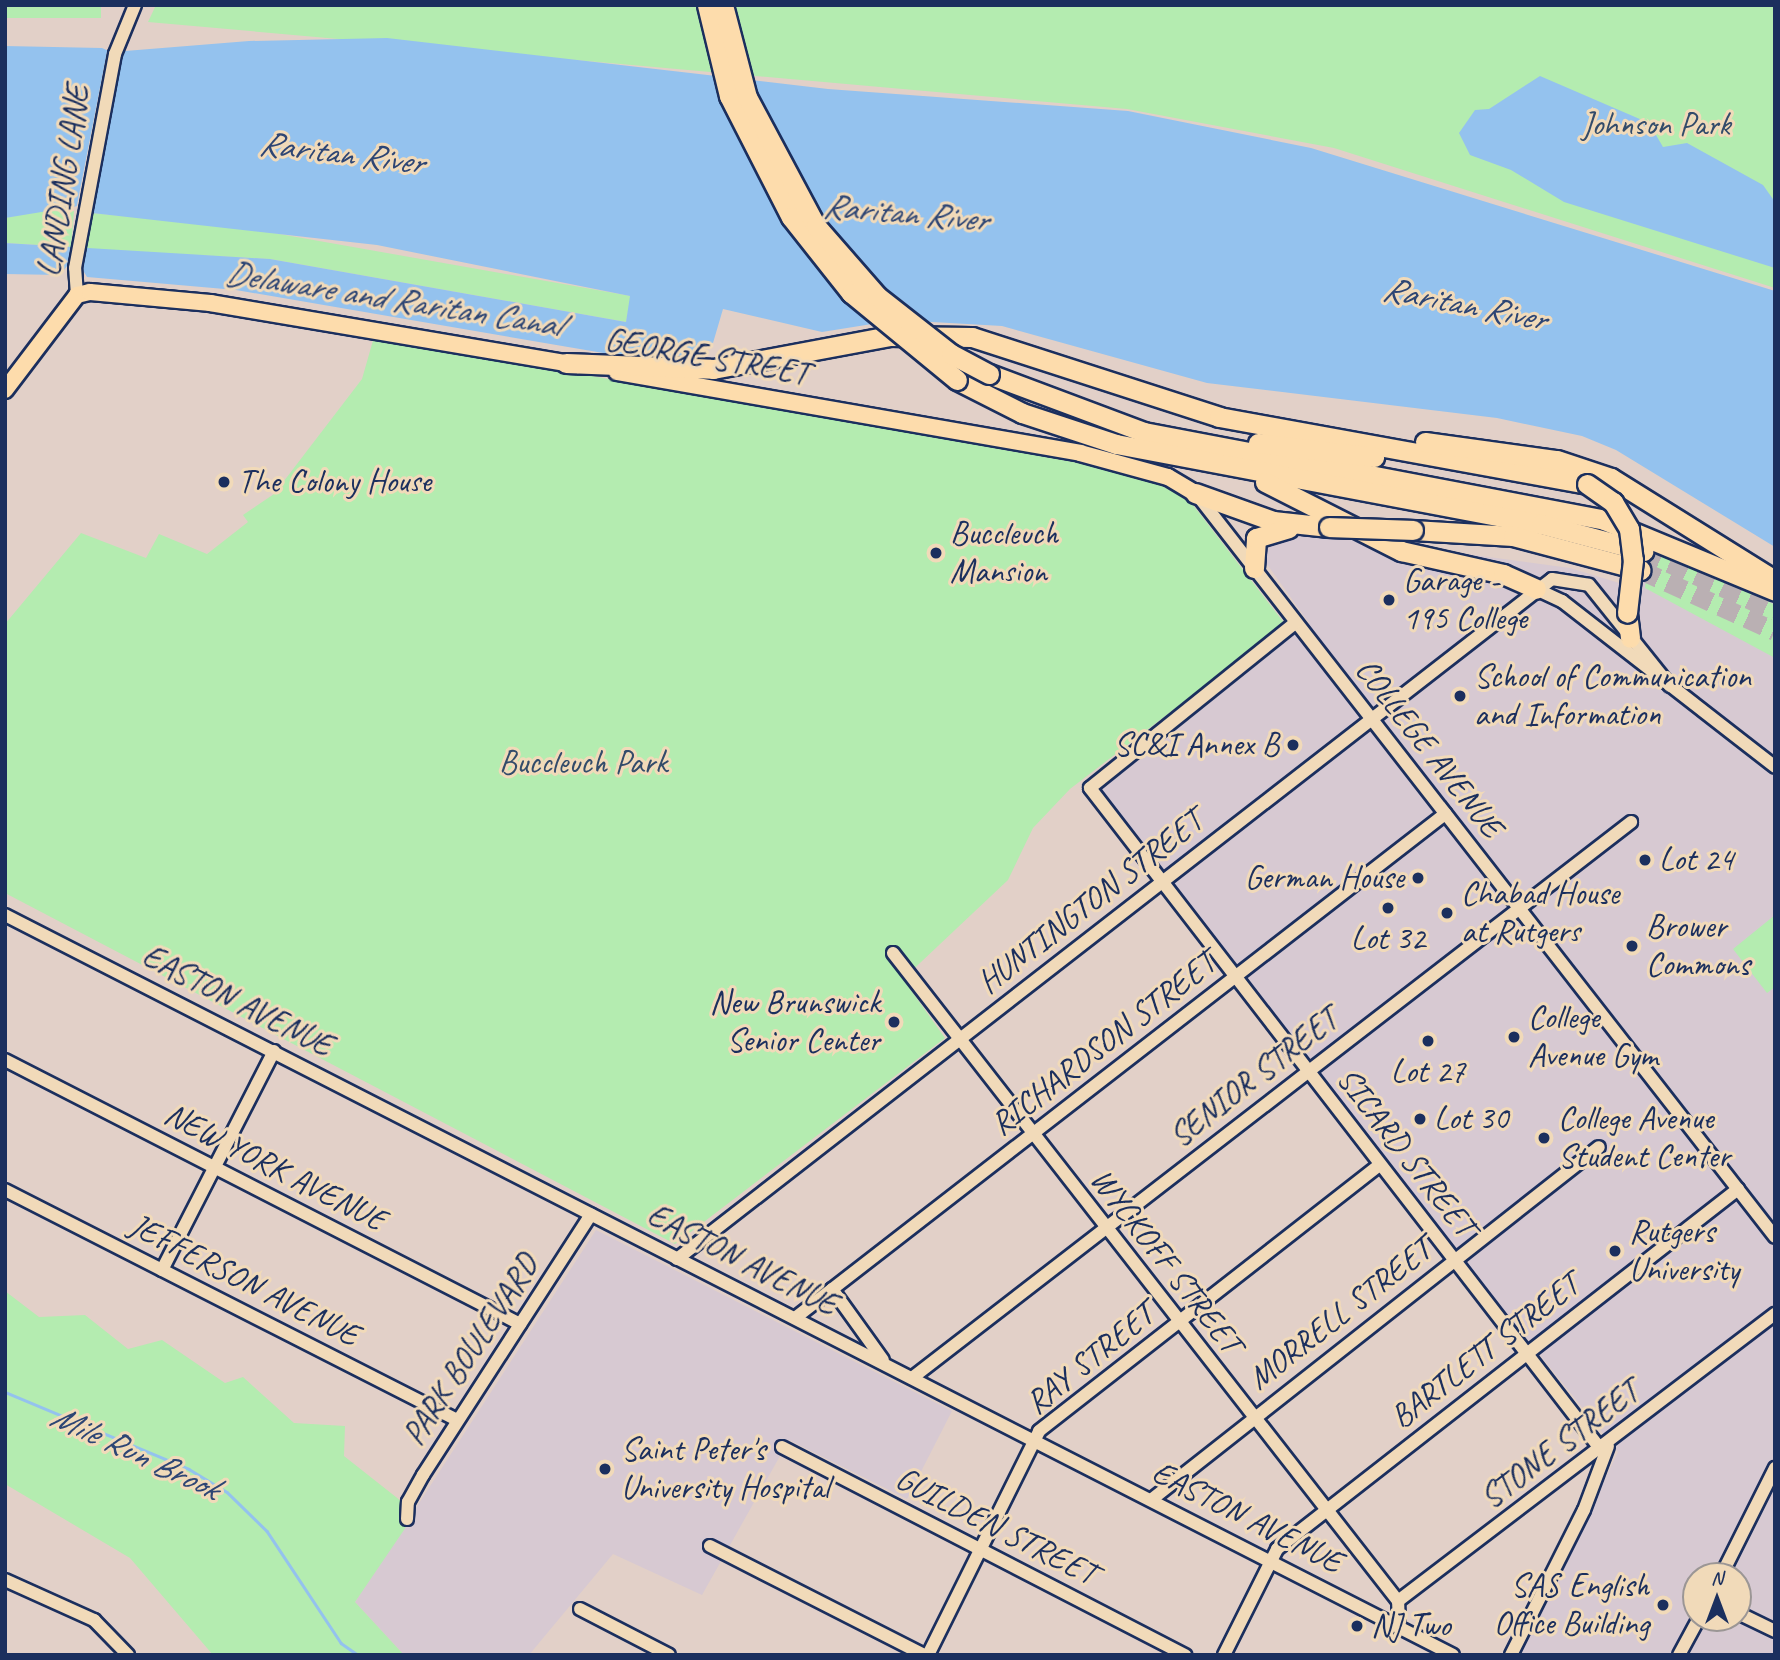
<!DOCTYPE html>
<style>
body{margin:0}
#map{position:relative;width:1780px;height:1660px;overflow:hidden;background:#e2d0c8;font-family:Caveat,sans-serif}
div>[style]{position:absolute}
.built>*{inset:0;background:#d7c9d2}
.green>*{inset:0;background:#b4ecb0;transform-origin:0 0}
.water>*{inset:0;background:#94c2ee}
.pier>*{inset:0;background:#e2d0c8}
.stream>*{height:2.5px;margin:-1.25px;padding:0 1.25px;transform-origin:1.25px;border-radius:1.25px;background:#94c2ee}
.highway-tunnel>*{height:19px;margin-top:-9.5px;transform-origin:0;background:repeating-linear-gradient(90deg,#bab0b3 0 19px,transparent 0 29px)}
.roads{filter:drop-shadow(2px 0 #1b2f5e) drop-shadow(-2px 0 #1b2f5e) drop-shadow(0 2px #1b2f5e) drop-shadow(0 -2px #1b2f5e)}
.minor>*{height:12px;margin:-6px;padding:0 6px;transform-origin:6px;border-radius:6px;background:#f1dab9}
.major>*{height:16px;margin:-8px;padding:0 8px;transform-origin:8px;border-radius:8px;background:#fddcac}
.highway>*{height:19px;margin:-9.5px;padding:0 9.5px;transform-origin:9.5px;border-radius:9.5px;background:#fddcac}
.bridges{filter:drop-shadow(2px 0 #1b2f5e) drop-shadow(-2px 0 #1b2f5e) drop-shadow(0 2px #1b2f5e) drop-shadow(0 -2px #1b2f5e)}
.highway-bridge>*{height:19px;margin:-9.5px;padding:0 9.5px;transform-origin:9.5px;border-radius:9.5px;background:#fddcac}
.dots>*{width:19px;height:19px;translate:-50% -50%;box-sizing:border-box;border:4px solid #f1dab9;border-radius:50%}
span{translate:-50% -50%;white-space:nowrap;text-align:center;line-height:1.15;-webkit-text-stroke:6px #f1dab9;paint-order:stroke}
.park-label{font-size:33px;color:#324b6a}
.street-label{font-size:33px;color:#1b2f5e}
.poi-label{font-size:33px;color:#1b2f5e}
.left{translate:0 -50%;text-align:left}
.right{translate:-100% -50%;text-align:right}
.water-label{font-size:35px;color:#2d4574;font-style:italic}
.frame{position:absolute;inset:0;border:7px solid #1b2f5e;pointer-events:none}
.north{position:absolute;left:1682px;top:1562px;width:70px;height:70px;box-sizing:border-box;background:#f1dab9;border:2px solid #9b9695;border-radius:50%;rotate:0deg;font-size:19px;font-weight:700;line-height:28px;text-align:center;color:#1b2f5e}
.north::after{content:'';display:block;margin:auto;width:24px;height:32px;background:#1b2f5e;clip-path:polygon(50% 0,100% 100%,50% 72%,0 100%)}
</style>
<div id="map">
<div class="built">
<div style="clip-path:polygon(evenodd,1293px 531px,1570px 568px,1639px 589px,1645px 533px,1775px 591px,1775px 1655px,1520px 1655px,1618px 1452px,1089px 795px,1309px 623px,1256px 549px,1293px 531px,1696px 1576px,1738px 1576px,1738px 1618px,1696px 1618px,1696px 1576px)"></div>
<div style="clip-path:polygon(596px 1230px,952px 1411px,907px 1499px,789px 1440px,702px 1595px,613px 1554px,529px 1655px,404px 1655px,355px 1602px)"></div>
</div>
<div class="green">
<div style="left:5px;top:5px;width:96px;height:13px"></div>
<div style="clip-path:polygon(156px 5px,1775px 5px,1775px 288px,1334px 148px,1127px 109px,148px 22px)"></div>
<div style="clip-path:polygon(37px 211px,74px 211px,71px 247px,5px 243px,5px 218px)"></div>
<div style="clip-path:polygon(92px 213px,245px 228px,631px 296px,626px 322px,270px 259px,84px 249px)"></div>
<div style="clip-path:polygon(374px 337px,1140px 474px,1190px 501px,1285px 624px,1070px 789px,1033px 828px,1008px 880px,903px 979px,945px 1038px,675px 1244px,5px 893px,5px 624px,81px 533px,146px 558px,159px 534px,207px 554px,248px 522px,243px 515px,274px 494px,362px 379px)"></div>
<div style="clip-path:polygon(1650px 543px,1775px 605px,1775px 658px,1645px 588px)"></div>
<div style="clip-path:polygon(1775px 915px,1775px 987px,1767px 993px,1733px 949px)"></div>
<div style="clip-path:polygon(5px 1291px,39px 1317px,85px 1315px,128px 1349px,162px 1340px,225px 1383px,243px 1377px,294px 1423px,345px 1426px,344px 1456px,401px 1501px,406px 1527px,355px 1602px,404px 1655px,213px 1655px,130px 1558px,5px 1484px)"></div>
</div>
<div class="water">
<div style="clip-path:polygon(387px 38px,828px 89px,1128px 111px,1311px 148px,1775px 291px,1775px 547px,1616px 450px,1582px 436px,1497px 418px,1207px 383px,1002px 326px,897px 320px,822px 332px,723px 309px,713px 343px,705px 343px,700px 361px,689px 361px,615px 355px,236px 290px,87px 277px,81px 267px,67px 266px,60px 275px,5px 274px,5px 243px,270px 259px,626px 322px,630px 296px,377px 245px,92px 213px,78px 206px,5px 218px,5px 46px,102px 48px,122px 57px,125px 51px,249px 41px)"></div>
<div style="clip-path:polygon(1540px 76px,1649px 123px,1663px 147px,1687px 143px,1763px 185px,1775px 202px,1775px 268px,1564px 202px,1511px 170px,1470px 155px,1459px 133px,1475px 110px,1489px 109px)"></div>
</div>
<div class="pier">
<div style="clip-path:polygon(107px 52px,121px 55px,89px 216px,79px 210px,75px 215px)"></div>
</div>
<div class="stream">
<div style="left:5px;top:1392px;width:199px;rotate:22.7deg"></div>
<div style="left:189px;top:1469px;width:44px;rotate:31.2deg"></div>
<div style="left:227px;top:1492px;width:56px;rotate:44.3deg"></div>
<div style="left:267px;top:1531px;width:134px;rotate:56.5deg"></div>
<div style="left:341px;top:1643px;width:21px;rotate:35deg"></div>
</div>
<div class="highway-tunnel">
<div style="left:1643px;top:551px;width:145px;rotate:24.4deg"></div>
<div style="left:1641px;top:570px;width:147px;rotate:24.5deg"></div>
</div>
<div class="roads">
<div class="minor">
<div style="left:77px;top:295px;width:27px;rotate:-94deg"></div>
<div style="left:75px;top:268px;width:218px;rotate:-79.4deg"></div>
<div style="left:115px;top:54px;width:53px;rotate:-67.8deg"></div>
<div style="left:1198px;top:496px;width:939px;rotate:52.09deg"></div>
<div style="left:1536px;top:589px;width:29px;rotate:25deg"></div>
<div style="left:1562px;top:601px;width:270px;rotate:37.9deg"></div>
<div style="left:1295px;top:623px;width:263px;rotate:141.2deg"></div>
<div style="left:1090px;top:788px;width:838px;rotate:52.32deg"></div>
<div style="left:5px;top:915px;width:1626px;rotate:27.07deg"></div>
<div style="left:893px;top:953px;width:822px;rotate:52.07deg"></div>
<div style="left:5px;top:1060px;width:579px;rotate:27.14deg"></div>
<div style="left:5px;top:1190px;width:507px;rotate:26.97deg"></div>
<div style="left:677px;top:1259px;width:1108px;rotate:-37.85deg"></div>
<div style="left:1552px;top:579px;width:37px;rotate:9deg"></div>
<div style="left:1589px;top:585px;width:129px;rotate:51.3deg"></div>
<div style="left:162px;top:1270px;width:246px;rotate:-62.9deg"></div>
<div style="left:832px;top:1289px;width:87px;rotate:54.3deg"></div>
<div style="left:795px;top:1318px;width:823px;rotate:-37.79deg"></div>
<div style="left:912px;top:1378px;width:909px;rotate:-37.71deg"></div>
<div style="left:782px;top:1447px;width:454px;rotate:27.3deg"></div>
<div style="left:1151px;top:1500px;width:570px;rotate:-38.24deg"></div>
<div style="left:407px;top:1519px;width:17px;rotate:-87deg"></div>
<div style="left:408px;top:1502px;width:31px;rotate:-61deg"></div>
<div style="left:423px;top:1475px;width:310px;rotate:-57.2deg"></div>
<div style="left:710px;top:1546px;width:240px;rotate:27deg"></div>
<div style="left:1721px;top:1576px;width:121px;rotate:-63.4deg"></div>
<div style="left:5px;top:1580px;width:98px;rotate:24.2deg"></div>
<div style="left:94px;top:1620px;width:49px;rotate:45.8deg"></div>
<div style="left:580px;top:1609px;width:100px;rotate:27.3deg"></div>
<div style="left:1738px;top:1613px;width:41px;rotate:25.9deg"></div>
<div style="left:1399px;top:1627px;width:26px;rotate:-92deg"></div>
<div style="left:1398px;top:1601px;width:474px;rotate:-37.3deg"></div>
<div style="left:928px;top:1655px;width:250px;rotate:-63.6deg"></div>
<div style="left:1039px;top:1431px;width:432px;rotate:-38deg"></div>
<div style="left:1224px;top:1655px;width:119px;rotate:-63.4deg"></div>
<div style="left:1277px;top:1549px;width:585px;rotate:-37.99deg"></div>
<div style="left:1511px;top:1655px;width:162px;rotate:-63.3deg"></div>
<div style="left:1584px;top:1510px;width:68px;rotate:-69.4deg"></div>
<div style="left:1679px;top:1655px;width:42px;rotate:-61.6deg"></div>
</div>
<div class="major">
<div style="left:617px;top:372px;width:470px;rotate:9.9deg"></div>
<div style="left:1080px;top:453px;width:91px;rotate:15.3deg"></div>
<div style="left:1168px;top:477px;width:31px;rotate:31deg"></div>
<div style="left:5px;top:390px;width:119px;rotate:-52.8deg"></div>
<div style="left:77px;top:295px;width:13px;rotate:-13deg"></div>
<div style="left:90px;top:292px;width:121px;rotate:5.2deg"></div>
<div style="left:210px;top:303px;width:373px;rotate:9.6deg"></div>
</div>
<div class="highway">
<div style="left:566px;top:363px;width:147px;rotate:2.3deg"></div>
<div style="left:713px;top:369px;width:179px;rotate:-10.6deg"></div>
<div style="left:889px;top:336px;width:83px;rotate:0.7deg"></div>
<div style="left:972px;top:337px;width:260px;rotate:17.9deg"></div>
<div style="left:1219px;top:417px;width:374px;rotate:10.3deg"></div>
<div style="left:989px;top:374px;width:165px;rotate:20.5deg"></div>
<div style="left:1144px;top:432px;width:468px;rotate:10.8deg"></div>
<div style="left:1604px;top:520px;width:185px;rotate:22.5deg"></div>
<div style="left:957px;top:380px;width:73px;rotate:26.9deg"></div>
<div style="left:1022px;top:413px;width:99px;rotate:18.3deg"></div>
<div style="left:1116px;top:444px;width:432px;rotate:10.7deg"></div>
<div style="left:1541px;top:524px;width:106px;rotate:14.8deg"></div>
<div style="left:1425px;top:442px;width:133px;rotate:7.8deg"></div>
<div style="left:1557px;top:460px;width:57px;rotate:18.4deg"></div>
<div style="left:1611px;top:478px;width:189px;rotate:32deg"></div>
<div style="left:1258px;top:443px;width:117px;rotate:6.9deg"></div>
<div style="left:1265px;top:482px;width:153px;rotate:26.9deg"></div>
<div style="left:1401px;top:551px;width:105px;rotate:12.7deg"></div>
<div style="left:1503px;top:574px;width:36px;rotate:24deg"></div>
<div style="left:1195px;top:493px;width:83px;rotate:19.7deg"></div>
<div style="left:1273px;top:521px;width:56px;rotate:6.1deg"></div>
<div style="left:1413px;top:530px;width:100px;rotate:3.4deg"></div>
<div style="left:1513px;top:536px;width:132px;rotate:14.9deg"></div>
<div style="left:1254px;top:568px;width:30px;rotate:-86deg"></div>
<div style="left:1256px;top:538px;width:34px;rotate:-17deg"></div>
<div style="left:1627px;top:613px;width:25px;rotate:83deg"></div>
</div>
</div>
<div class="bridges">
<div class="highway-bridge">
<div style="left:707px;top:5px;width:94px;rotate:76.4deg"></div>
<div style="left:729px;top:96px;width:136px;rotate:62.9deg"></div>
<div style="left:791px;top:217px;width:97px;rotate:51.7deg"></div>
<div style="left:851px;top:293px;width:137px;rotate:39.4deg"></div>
<div style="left:723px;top:5px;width:95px;rotate:75.4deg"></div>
<div style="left:747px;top:97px;width:146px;rotate:61.9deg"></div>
<div style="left:816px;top:226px;width:93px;rotate:48.9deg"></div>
<div style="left:877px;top:296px;width:94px;rotate:38.1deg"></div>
<div style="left:951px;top:354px;width:43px;rotate:27.8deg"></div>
<div style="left:1587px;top:484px;width:32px;rotate:35deg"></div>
<div style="left:1613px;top:502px;width:31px;rotate:59deg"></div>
<div style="left:1629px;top:529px;width:31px;rotate:83deg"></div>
<div style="left:1633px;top:560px;width:53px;rotate:96.5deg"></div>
<div style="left:1329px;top:527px;width:84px;rotate:2deg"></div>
</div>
</div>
<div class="dots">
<div style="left:224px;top:482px;background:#1b2f5e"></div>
<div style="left:936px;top:553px;background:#1b2f5e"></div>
<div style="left:1389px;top:600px;background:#1b2f5e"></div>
<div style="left:1460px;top:696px;background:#1b2f5e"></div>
<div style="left:1293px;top:745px;background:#1b2f5e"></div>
<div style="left:1645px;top:860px;background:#1b2f5e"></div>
<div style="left:1418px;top:878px;background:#1b2f5e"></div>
<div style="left:1388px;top:908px;background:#1b2f5e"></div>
<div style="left:1447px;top:913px;background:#1b2f5e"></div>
<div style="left:1632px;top:946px;background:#1b2f5e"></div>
<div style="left:894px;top:1022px;background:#1b2f5e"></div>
<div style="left:1514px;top:1037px;background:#1b2f5e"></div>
<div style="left:1428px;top:1041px;background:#1b2f5e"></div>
<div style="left:1420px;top:1119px;background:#1b2f5e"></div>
<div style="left:1544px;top:1138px;background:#1b2f5e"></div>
<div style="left:1615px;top:1251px;background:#1b2f5e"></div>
<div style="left:605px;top:1469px;background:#1b2f5e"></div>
<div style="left:1663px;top:1605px;background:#1b2f5e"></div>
<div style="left:1357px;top:1626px;background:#1b2f5e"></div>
</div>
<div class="park-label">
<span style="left:1656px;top:125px">Johnson Park</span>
<span style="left:583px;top:763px">Buccleuch Park</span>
</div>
<div class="street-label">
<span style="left:64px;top:181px;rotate:-81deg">LANDING LANE</span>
<span style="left:707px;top:357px;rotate:10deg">GEORGE STREET</span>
<span style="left:1429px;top:748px;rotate:52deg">COLLEGE AVENUE</span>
<span style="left:1090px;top:902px;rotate:-38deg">HUNTINGTON STREET</span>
<span style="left:237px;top:1001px;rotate:27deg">EASTON AVENUE</span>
<span style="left:1103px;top:1044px;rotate:-38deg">RICHARDSON STREET</span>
<span style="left:1254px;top:1078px;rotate:-38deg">SENIOR STREET</span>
<span style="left:1406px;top:1152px;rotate:52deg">SICARD STREET</span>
<span style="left:275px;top:1167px;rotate:27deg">NEW YORK AVENUE</span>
<span style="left:742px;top:1260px;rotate:27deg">EASTON AVENUE</span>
<span style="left:1166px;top:1261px;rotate:52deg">WYCKOFF STREET</span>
<span style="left:244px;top:1280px;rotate:27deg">JEFFERSON AVENUE</span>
<span style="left:1340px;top:1314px;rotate:-38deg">MORRELL STREET</span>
<span style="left:471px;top:1350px;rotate:-57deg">PARK BOULEVARD</span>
<span style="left:1485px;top:1351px;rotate:-38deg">BARTLETT STREET</span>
<span style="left:1090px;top:1359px;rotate:-39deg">RAY STREET</span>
<span style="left:1560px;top:1445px;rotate:-37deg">STONE STREET</span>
<span style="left:1247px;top:1517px;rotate:27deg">EASTON AVENUE</span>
<span style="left:996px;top:1526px;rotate:27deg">GUILDEN STREET</span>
</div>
<div class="poi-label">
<span class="left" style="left:238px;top:482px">The Colony House</span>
<span class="left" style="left:950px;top:553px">Buccleuch<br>Mansion</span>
<span class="left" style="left:1403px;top:600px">Garage -<br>195 College</span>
<span class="left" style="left:1474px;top:696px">School of Communication<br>and Information</span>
<span class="right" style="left:1279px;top:745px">SC&amp;I Annex B</span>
<span class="left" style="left:1659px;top:860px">Lot 24</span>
<span class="right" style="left:1404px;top:878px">German House</span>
<span class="left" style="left:1461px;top:913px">Chabad House<br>at Rutgers</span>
<span class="left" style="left:1646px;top:946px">Brower<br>Commons</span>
<span style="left:1388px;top:939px">Lot 32</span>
<span class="right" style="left:880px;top:1022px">New Brunswick<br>Senior Center</span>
<span class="left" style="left:1528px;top:1037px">College<br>Avenue Gym</span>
<span style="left:1428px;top:1072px">Lot 27</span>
<span class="left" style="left:1434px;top:1119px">Lot 30</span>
<span class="left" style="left:1558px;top:1138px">College Avenue<br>Student Center</span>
<span class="left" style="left:1629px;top:1251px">Rutgers<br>University</span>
<span class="left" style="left:621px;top:1469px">Saint Peter's<br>University Hospital</span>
<span class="right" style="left:1649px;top:1605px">SAS English<br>Office Building</span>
<span class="left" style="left:1371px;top:1626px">NJ Two</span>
</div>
<div class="water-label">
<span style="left:341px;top:153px;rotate:7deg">Raritan River</span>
<span style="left:905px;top:213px;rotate:5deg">Raritan River</span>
<span style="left:393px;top:299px;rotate:9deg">Delaware and Raritan Canal</span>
<span style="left:1464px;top:304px;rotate:11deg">Raritan River</span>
<span style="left:135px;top:1452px;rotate:25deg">Mile Run Brook</span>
</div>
<div class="frame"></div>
<div class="north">N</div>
</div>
